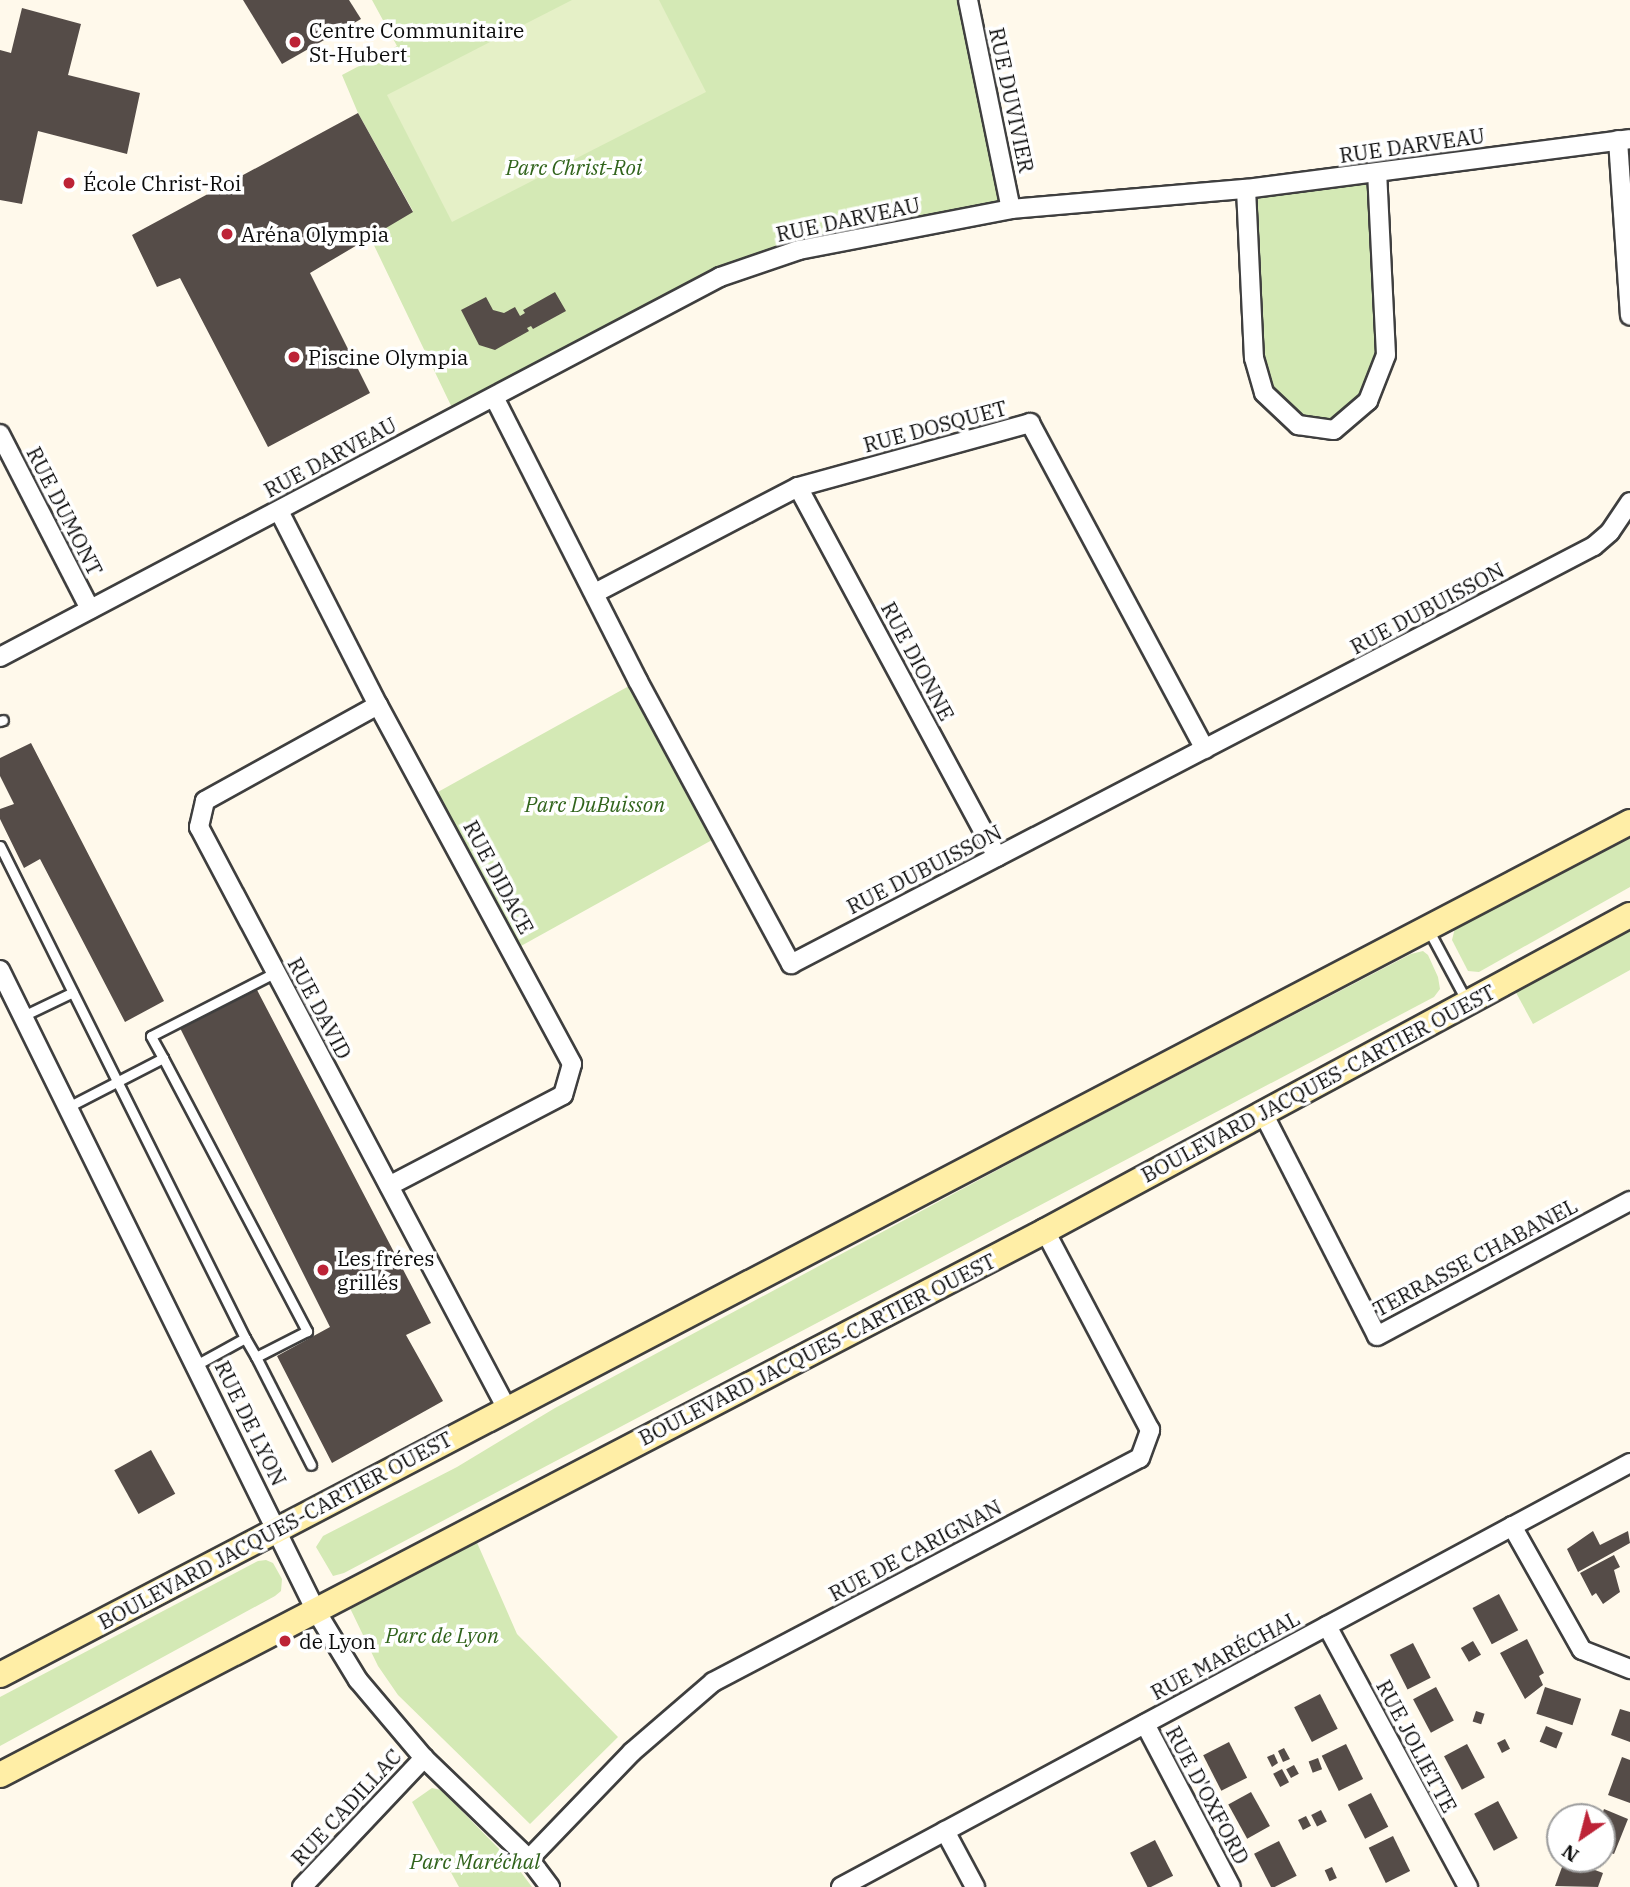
<!DOCTYPE html>
<meta charset="utf-8">
<style>
body{margin:0}
#map{position:relative;width:1630px;height:1887px;overflow:hidden;background:#fff9eb;font-family:"IBM Plex Serif",serif}
div>[style]{position:absolute}
.green>*{inset:0;background:#d4e9b5;transform-origin:0 0}
.pitch>*{inset:0;background:#e5f0c7}
.building>*{inset:0;background:#554c48;transform-origin:0 0}
.roads{filter:drop-shadow(2px 0 #3f3f3f) drop-shadow(-2px 0 #3f3f3f) drop-shadow(0 2px #3f3f3f) drop-shadow(0 -2px #3f3f3f)}
.service>*{height:9px;margin:-4.5px;padding:0 4.5px;transform-origin:4.5px;border-radius:4.5px;background:#fff}
.minor>*{height:18px;margin:-9px;padding:0 9px;transform-origin:9px;border-radius:9px;background:#fff}
.secondary>*{height:24px;margin:-12px;padding:0 12px;transform-origin:12px;border-radius:12px;background:#ffeea6}
.dots>*{width:19px;height:19px;translate:-50% -50%;box-sizing:border-box;border:4px solid #fff;border-radius:50%}
span{translate:-50% -50%;white-space:nowrap;text-align:center;line-height:1.15;-webkit-text-stroke:7px #fff;paint-order:stroke}
.poi-label{font-size:21px;color:#0c0c0c}
.left{translate:0 -50%;text-align:left}
.street-label{font-size:21px;color:#0c0c0c}
.park-label{font-size:21px;color:#31641c;font-style:italic}
.north{position:absolute;left:1546px;top:1803px;width:70px;height:70px;box-sizing:border-box;background:#fff;border:2px solid #9e9e9e;border-radius:50%;rotate:215deg;font-size:19px;font-weight:700;line-height:28px;text-align:center;color:#0c0c0c}
.north::after{content:'';display:block;margin:auto;width:24px;height:32px;background:#bd2337;clip-path:polygon(50% 0,100% 100%,50% 72%,0 100%)}
</style>
<div id="map">
<div class="green">
<div style="clip-path:polygon(372px 0,968px 0,1011px 209px,720px 277px,456px 416px,370px 237px,413px 211px,358px 113px,342px 75px,397px 46px)"></div>
<div style="clip-path:polygon(1377px 173px,1386px 355px,1368px 401px,1334px 430px,1298px 425px,1264px 393px,1246px 189px)"></div>
<div style="left:638px;top:681px;width:175px;height:238px;rotate:61deg"></div>
<div style="clip-path:polygon(1630px 835px,1630px 887px,1479px 972px,1468px 971px,1452px 940px,1455px 928px)"></div>
<div style="clip-path:polygon(1630px 925px,1630px 970px,1533px 1024px,1514px 989px)"></div>
<div style="clip-path:polygon(1423px 951px,1428px 955px,1438px 977px,1440px 989px,1434px 997px,344px 1573px,333px 1576px,316px 1547px,323px 1536px,457px 1467px,555px 1408px,1042px 1146px,1411px 954px)"></div>
<div style="clip-path:polygon(475px 1538px,517px 1634px,618px 1737px,530px 1824px,398px 1695px,378px 1666px,348px 1604px)"></div>
<div style="clip-path:polygon(266px 1560px,273px 1563px,282px 1579px,281px 1591px,275px 1596px,0 1746px,0 1697px,258px 1561px)"></div>
<div style="clip-path:polygon(432px 1788px,441px 1790px,517px 1867px,532px 1887px,459px 1887px,412px 1802px)"></div>
</div>
<div class="pitch">
<div style="clip-path:polygon(572px 0,659px 0,706px 92px,452px 222px,387px 95px)"></div>
</div>
<div class="building">
<div style="clip-path:polygon(243px 0,349px 0,361px 19px,282px 64px)"></div>
<div style="clip-path:polygon(22px 8px,81px 24px,68px 75px,140px 93px,127px 154px,38px 131px,22px 204px,0 200px,0 50px,11px 53px)"></div>
<div style="clip-path:polygon(358px 113px,413px 212px,310px 273px,370px 393px,268px 447px,180px 278px,157px 287px,132px 235px)"></div>
<div style="clip-path:polygon(555px 292px,566px 311px,533px 329px,531px 326px,527px 328px,529px 331px,495px 350px,479px 345px,461px 310px,486px 297px,493px 310px,504px 313px,515px 307px,520px 316px,525px 313px,523px 310px)"></div>
<div style="clip-path:polygon(31px 743px,164px 1001px,125px 1022px,40px 859px,24px 868px,0 819px,0 809px,14px 804px,0 776px,0 758px)"></div>
<div style="clip-path:polygon(256px 988px,431px 1323px,406px 1335px,443px 1401px,332px 1463px,277px 1356px,330px 1327px,179px 1026px)"></div>
<div style="left:151px;top:1450px;width:50px;height:42px;rotate:61deg"></div>
<div style="clip-path:polygon(1593px 1531px,1600px 1545px,1628px 1531px,1630px 1543px,1578px 1572px,1567px 1549px)"></div>
<div style="clip-path:polygon(1614px 1555px,1620px 1567px,1614px 1570px,1620px 1592px,1603px 1604px,1596px 1593px,1592px 1596px,1580px 1573px)"></div>
<div style="left:1499px;top:1594px;width:41px;height:30px;rotate:62deg"></div>
<div style="clip-path:polygon(1527px 1639px,1544px 1673px,1539px 1676px,1543px 1685px,1525px 1699px,1500px 1653px)"></div>
<div style="left:1473px;top:1641px;width:16px;height:14px;rotate:60deg"></div>
<div style="left:1413px;top:1643px;width:39px;height:26px;rotate:63deg"></div>
<div style="left:1436px;top:1687px;width:38px;height:26px;rotate:62deg"></div>
<div style="left:1545px;top:1687px;width:38px;height:28px;rotate:18deg"></div>
<div style="left:1320px;top:1694px;width:39px;height:29px;rotate:63deg"></div>
<div style="clip-path:polygon(1620px 1709px,1630px 1712px,1630px 1742px,1611px 1735px)"></div>
<div style="left:1476px;top:1711px;width:9px;height:11px;rotate:18deg"></div>
<div style="left:1546px;top:1726px;width:18px;height:17px;rotate:22deg"></div>
<div style="left:1505px;top:1739px;width:11px;height:9px;rotate:63deg"></div>
<div style="left:1229px;top:1742px;width:40px;height:29px;rotate:63deg"></div>
<div style="left:1346px;top:1744px;width:39px;height:27px;rotate:64deg"></div>
<div style="left:1467px;top:1744px;width:38px;height:26px;rotate:62deg"></div>
<div style="clip-path:polygon(1284px 1748px,1290px 1759px,1283px 1762px,1278px 1751px)"></div>
<div style="clip-path:polygon(1274px 1754px,1278px 1763px,1272px 1767px,1267px 1757px)"></div>
<div style="clip-path:polygon(1622px 1757px,1630px 1760px,1630px 1803px,1608px 1795px)"></div>
<div style="left:1318px;top:1758px;width:12px;height:10px;rotate:70deg"></div>
<div style="left:1294px;top:1765px;width:10px;height:9px;rotate:61deg"></div>
<div style="left:1282px;top:1769px;width:15px;height:10px;rotate:62deg"></div>
<div style="left:1251px;top:1792px;width:39px;height:26px;rotate:61deg"></div>
<div style="left:1371px;top:1793px;width:38px;height:26px;rotate:63deg"></div>
<div style="left:1498px;top:1801px;width:42px;height:27px;rotate:62deg"></div>
<div style="clip-path:polygon(1604px 1809px,1628px 1819px,1614px 1854px,1602px 1850px,1601px 1817px)"></div>
<div style="left:1321px;top:1810px;width:13px;height:11px;rotate:63deg"></div>
<div style="left:1306px;top:1816px;width:11px;height:9px;rotate:63deg"></div>
<div style="left:1393px;top:1836px;width:39px;height:27px;rotate:64deg"></div>
<div style="left:1155px;top:1840px;width:40px;height:28px;rotate:63deg"></div>
<div style="left:1279px;top:1841px;width:39px;height:28px;rotate:63deg"></div>
<div style="clip-path:polygon(1565px 1859px,1603px 1873px,1598px 1887px,1555px 1886px)"></div>
<div style="left:1332px;top:1867px;width:12px;height:8px;rotate:66deg"></div>
</div>
<div class="roads">
<div class="service">
<div style="left:0;top:721px;width:3px;rotate:-18deg"></div>
<div style="left:0;top:846px;width:550px;rotate:63.53deg"></div>
<div style="left:1428px;top:929px;width:81px;rotate:61.8deg"></div>
<div style="left:23px;top:1016px;width:55px;rotate:-25.6deg"></div>
<div style="left:163px;top:1058px;width:25px;rotate:-119deg"></div>
<div style="left:151px;top:1036px;width:140px;rotate:-27.1deg"></div>
<div style="left:68px;top:1107px;width:107px;rotate:-27.3deg"></div>
<div style="left:163px;top:1058px;width:309px;rotate:62.2deg"></div>
<div style="left:307px;top:1331px;width:57px;rotate:153deg"></div>
<div style="left:256px;top:1357px;width:22px;rotate:-120deg"></div>
<div style="left:245px;top:1338px;width:56px;rotate:151.1deg"></div>
<div style="left:256px;top:1357px;width:121px;rotate:63deg"></div>
</div>
<div class="minor">
<div style="left:968px;top:0;width:213px;rotate:78.4deg"></div>
<div style="left:1618px;top:140px;width:176px;rotate:86.1deg"></div>
<div style="left:1246px;top:189px;width:169px;rotate:87.3deg"></div>
<div style="left:1254px;top:358px;width:36px;rotate:74deg"></div>
<div style="left:1264px;top:393px;width:47px;rotate:43.3deg"></div>
<div style="left:1298px;top:425px;width:36px;rotate:8deg"></div>
<div style="left:1334px;top:430px;width:45px;rotate:-40.5deg"></div>
<div style="left:1368px;top:401px;width:49px;rotate:-68.6deg"></div>
<div style="left:1386px;top:355px;width:182px;rotate:-92.8deg"></div>
<div style="left:494px;top:397px;width:318px;rotate:63.1deg"></div>
<div style="left:638px;top:681px;width:322px;rotate:61.6deg"></div>
<div style="left:791px;top:964px;width:905px;rotate:-27.5deg"></div>
<div style="left:1594px;top:546px;width:21px;rotate:-41deg"></div>
<div style="left:1610px;top:532px;width:36px;rotate:-56deg"></div>
<div style="left:0;top:434px;width:197px;rotate:62.8deg"></div>
<div style="left:798px;top:487px;width:420px;rotate:61.7deg"></div>
<div style="left:279px;top:511px;width:218px;rotate:63deg"></div>
<div style="left:378px;top:705px;width:408px;rotate:61.6deg"></div>
<div style="left:572px;top:1064px;width:32px;rotate:106deg"></div>
<div style="left:563px;top:1095px;width:196px;rotate:152.4deg"></div>
<div style="left:595px;top:593px;width:229px;rotate:-27.6deg"></div>
<div style="left:798px;top:487px;width:241px;rotate:-15.4deg"></div>
<div style="left:1030px;top:423px;width:370px;rotate:61.8deg"></div>
<div style="left:0;top:657px;width:814px;rotate:-27.82deg"></div>
<div style="left:720px;top:277px;width:83px;rotate:-18.9deg"></div>
<div style="left:799px;top:250px;width:216px;rotate:-10.9deg"></div>
<div style="left:1011px;top:209px;width:236px;rotate:-4.9deg"></div>
<div style="left:1246px;top:189px;width:387px;rotate:-7.4deg"></div>
<div style="left:378px;top:705px;width:198px;rotate:151deg"></div>
<div style="left:205px;top:801px;width:27px;rotate:103deg"></div>
<div style="left:199px;top:827px;width:658px;rotate:62.11deg"></div>
<div style="left:0;top:970px;width:715px;rotate:63.76deg"></div>
<div style="left:316px;top:1611px;width:81px;rotate:58.7deg"></div>
<div style="left:358px;top:1680px;width:102px;rotate:49.8deg"></div>
<div style="left:424px;top:1758px;width:146px;rotate:43.9deg"></div>
<div style="left:529px;top:1859px;width:35px;rotate:53deg"></div>
<div style="left:1263px;top:1113px;width:250px;rotate:62.9deg"></div>
<div style="left:1377px;top:1336px;width:287px;rotate:-28.1deg"></div>
<div style="left:1512px;top:1526px;width:142px;rotate:60.6deg"></div>
<div style="left:1582px;top:1650px;width:52px;rotate:21.6deg"></div>
<div style="left:1327px;top:1626px;width:297px;rotate:61.6deg"></div>
<div style="left:1145px;top:1724px;width:184px;rotate:62.2deg"></div>
<div style="left:945px;top:1831px;width:64px;rotate:61.8deg"></div>
<div style="left:529px;top:1859px;width:149px;rotate:-46.1deg"></div>
<div style="left:632px;top:1752px;width:107px;rotate:-40.8deg"></div>
<div style="left:713px;top:1682px;width:482px;rotate:-27.7deg"></div>
<div style="left:1140px;top:1458px;width:30px;rotate:-70deg"></div>
<div style="left:1150px;top:1430px;width:225px;rotate:-117.8deg"></div>
<div style="left:302px;top:1887px;width:178px;rotate:-46.6deg"></div>
<div style="left:841px;top:1887px;width:896px;rotate:-28.25deg"></div>
</div>
<div class="secondary">
<div style="left:0;top:1675px;width:1840px;rotate:-27.62deg"></div>
<div style="left:0;top:1775px;width:1178px;rotate:-27.5deg"></div>
<div style="left:1045px;top:1231px;width:665px;rotate:-28.38deg"></div>
</div>
</div>
<div class="dots">
<div style="left:295px;top:42px;background:#bd2337"></div>
<div style="left:69px;top:183px;background:#bd2337"></div>
<div style="left:227px;top:234px;background:#bd2337"></div>
<div style="left:294px;top:357px;background:#bd2337"></div>
<div style="left:323px;top:1270px;background:#bd2337"></div>
<div style="left:285px;top:1641px;background:#bd2337"></div>
</div>
<div class="poi-label">
<span class="left" style="left:309px;top:42px">Centre Communitaire<br>St-Hubert</span>
<span class="left" style="left:83px;top:183px">École Christ-Roi</span>
<span class="left" style="left:241px;top:234px">Aréna Olympia</span>
<span class="left" style="left:308px;top:357px">Piscine Olympia</span>
<span class="left" style="left:337px;top:1270px">Les fréres<br>grillés</span>
<span class="left" style="left:299px;top:1641px">de Lyon</span>
</div>
<div class="street-label">
<span style="left:1012px;top:100px;rotate:78deg">RUE DUVIVIER</span>
<span style="left:1412px;top:145px;rotate:-8deg">RUE DARVEAU</span>
<span style="left:848px;top:219px;rotate:-12deg">RUE DARVEAU</span>
<span style="left:935px;top:426px;rotate:-15deg">RUE DOSQUET</span>
<span style="left:330px;top:457px;rotate:-28deg">RUE DARVEAU</span>
<span style="left:65px;top:511px;rotate:63deg">RUE DUMONT</span>
<span style="left:1427px;top:608px;rotate:-28deg">RUE DUBUISSON</span>
<span style="left:918px;top:661px;rotate:62deg">RUE DIONNE</span>
<span style="left:924px;top:869px;rotate:-27deg">RUE DUBUISSON</span>
<span style="left:499px;top:877px;rotate:62deg">RUE DIDACE</span>
<span style="left:320px;top:1008px;rotate:62deg">RUE DAVID</span>
<span style="left:1318px;top:1083px;rotate:-28deg">BOULEVARD JACQUES-CARTIER OUEST</span>
<span style="left:1475px;top:1257px;rotate:-28deg">TERRASSE CHABANEL</span>
<span style="left:817px;top:1349px;rotate:-27deg">BOULEVARD JACQUES-CARTIER OUEST</span>
<span style="left:251px;top:1423px;rotate:64deg">RUE DE LYON</span>
<span style="left:275px;top:1530px;rotate:-28deg">BOULEVARD JACQUES-CARTIER OUEST</span>
<span style="left:915px;top:1550px;rotate:-28deg">RUE DE CARIGNAN</span>
<span style="left:1225px;top:1655px;rotate:-28deg">RUE MARÉCHAL</span>
<span style="left:1417px;top:1746px;rotate:62deg">RUE JOLIETTE</span>
<span style="left:1208px;top:1795px;rotate:62deg">RUE D'OXFORD</span>
<span style="left:346px;top:1807px;rotate:-47deg">RUE CADILLAC</span>
</div>
<div class="park-label">
<span style="left:574px;top:167px">Parc Christ-Roi</span>
<span style="left:595px;top:804px">Parc DuBuisson</span>
<span style="left:442px;top:1635px">Parc de Lyon</span>
<span style="left:475px;top:1861px">Parc Maréchal</span>
</div>
<div class="north">N</div>
</div>
